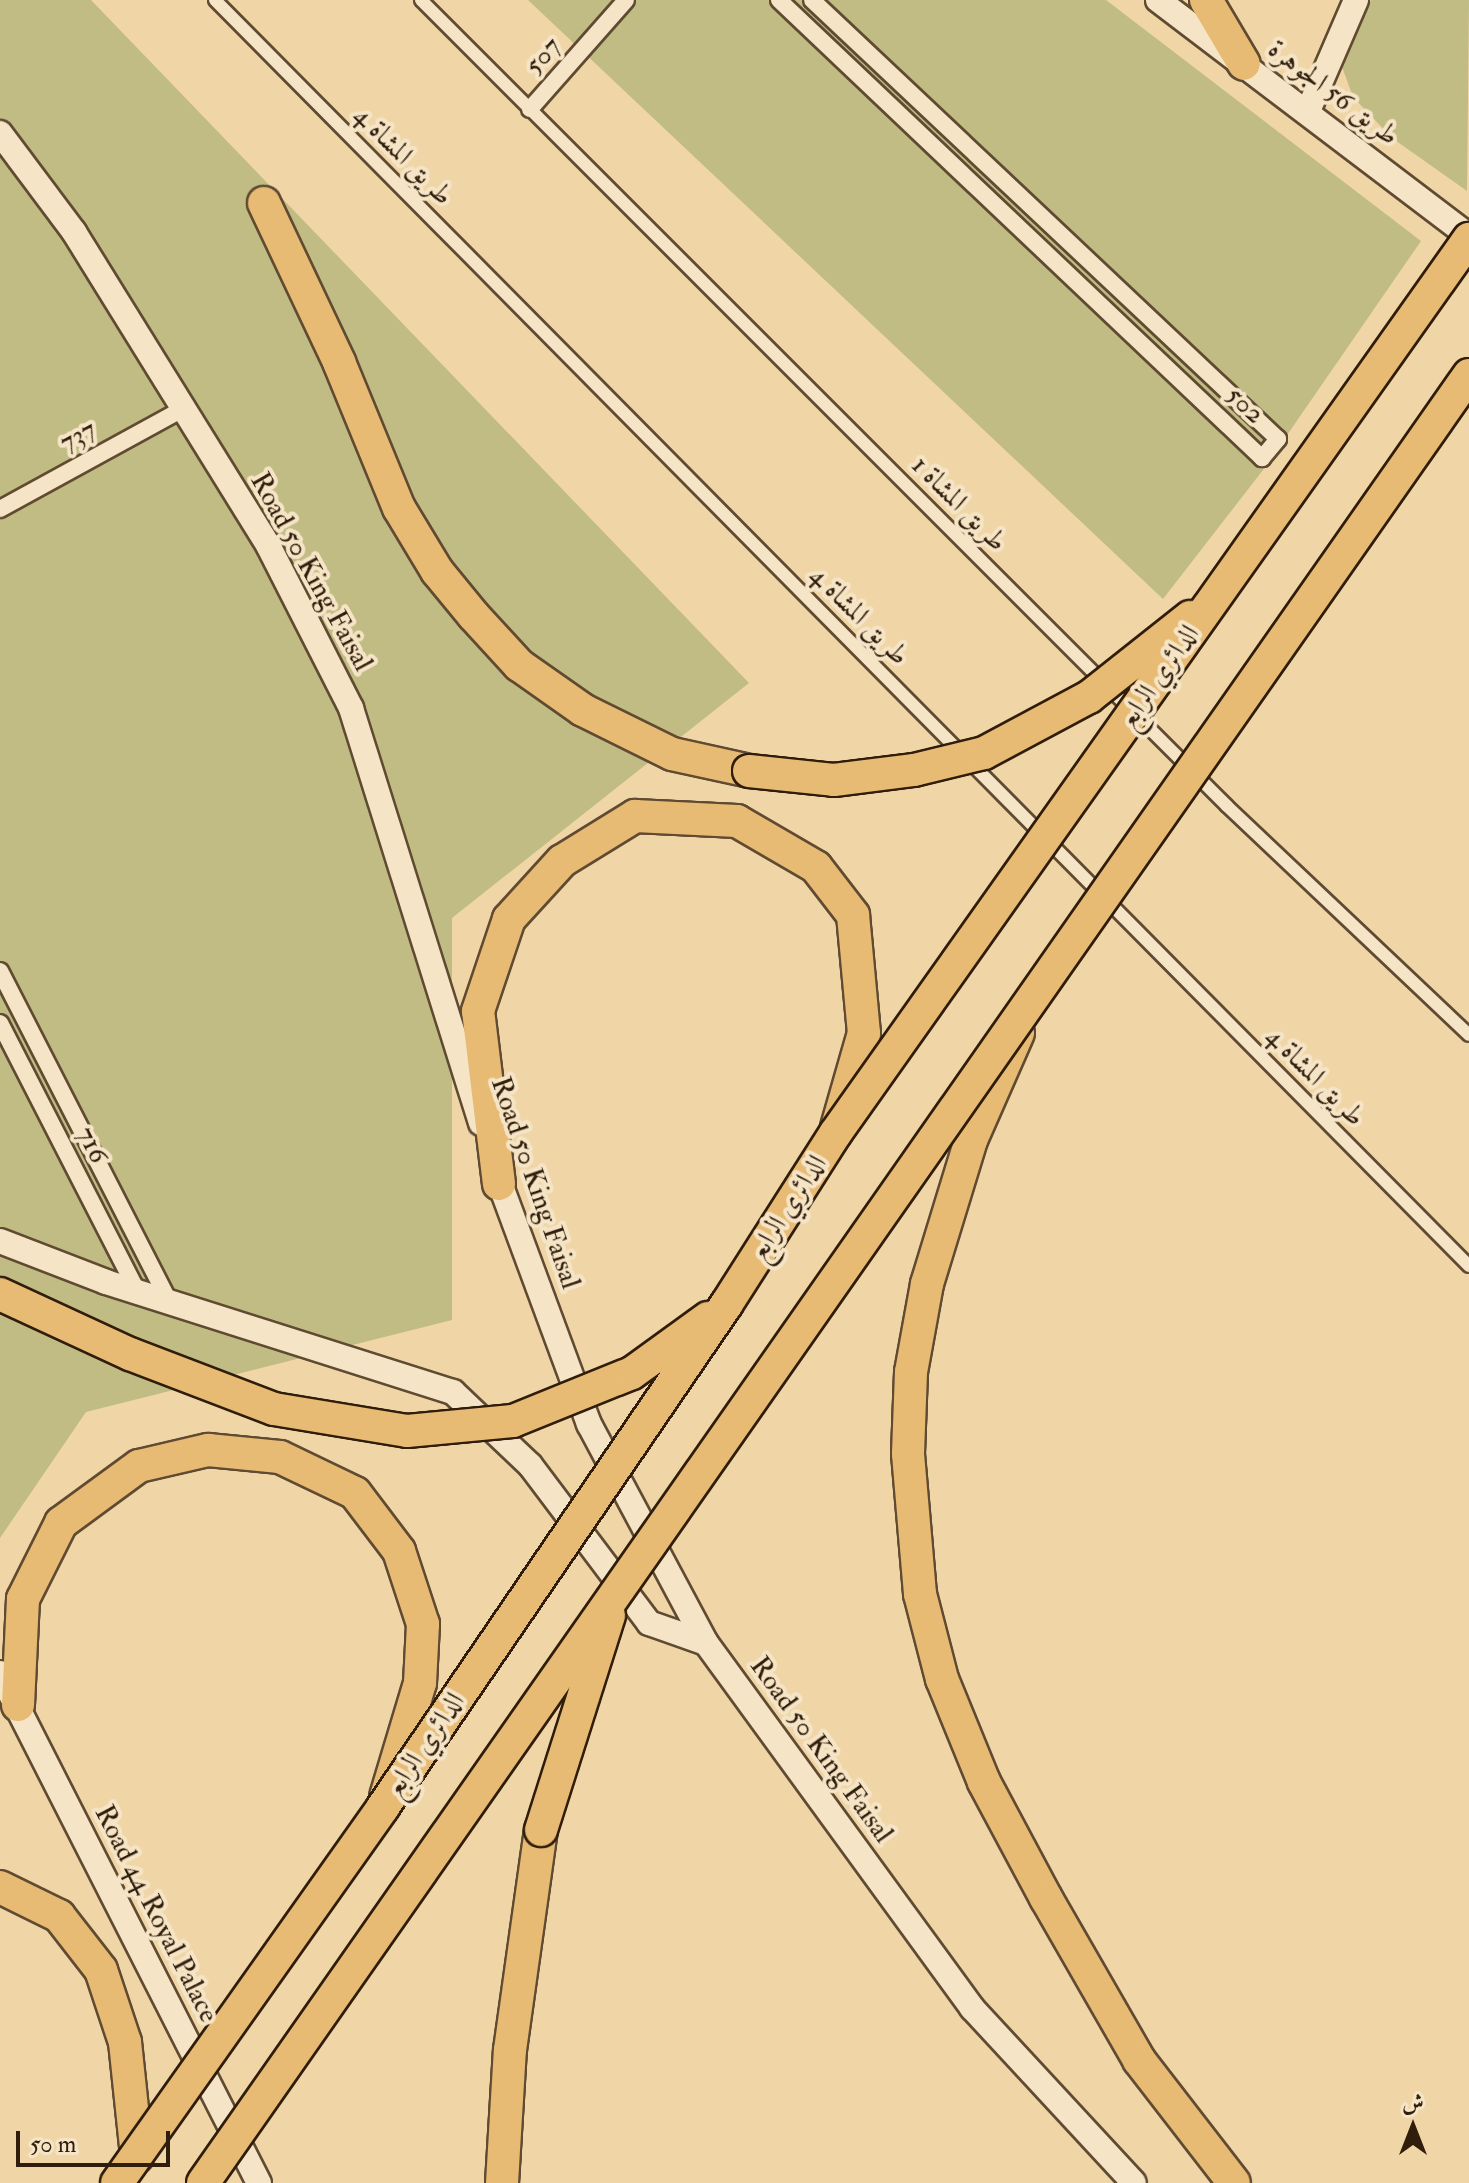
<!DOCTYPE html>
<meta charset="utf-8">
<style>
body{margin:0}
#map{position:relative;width:1469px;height:2183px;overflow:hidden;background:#f0d6a7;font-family:"IM FELL Double Pica",Amiri,serif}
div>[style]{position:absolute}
.green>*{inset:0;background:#c0bc83}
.roads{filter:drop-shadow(2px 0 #604b32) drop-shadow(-2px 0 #604b32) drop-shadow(0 2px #604b32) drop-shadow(0 -2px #604b32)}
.pedestrian>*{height:12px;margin:-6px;padding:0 6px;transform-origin:6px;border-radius:6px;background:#f5e4c6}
.minor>*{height:16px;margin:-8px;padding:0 8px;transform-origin:8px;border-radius:8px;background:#f5e4c6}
.secondary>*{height:24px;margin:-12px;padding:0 12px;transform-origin:12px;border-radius:12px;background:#f5e4c6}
.motorway>*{height:32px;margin:-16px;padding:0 16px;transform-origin:16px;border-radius:16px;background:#e8bb74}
.bridges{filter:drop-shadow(2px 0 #301d0b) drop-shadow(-2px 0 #301d0b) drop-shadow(0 2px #301d0b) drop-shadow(0 -2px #301d0b)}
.motorway-bridge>*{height:32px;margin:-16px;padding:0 16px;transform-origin:16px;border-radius:16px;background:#e8bb74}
span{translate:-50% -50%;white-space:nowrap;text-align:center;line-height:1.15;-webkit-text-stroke:8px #f5e4c6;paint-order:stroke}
.street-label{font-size:28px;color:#301d0b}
.north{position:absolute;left:1373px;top:2087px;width:80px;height:80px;-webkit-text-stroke:6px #f5e4c6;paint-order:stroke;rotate:0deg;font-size:22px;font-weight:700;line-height:32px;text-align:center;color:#301d0b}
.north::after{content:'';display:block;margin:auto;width:28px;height:36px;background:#301d0b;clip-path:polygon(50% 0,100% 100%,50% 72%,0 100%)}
.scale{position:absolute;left:16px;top:2131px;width:154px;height:36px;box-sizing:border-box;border:4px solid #301d0b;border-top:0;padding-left:10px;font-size:24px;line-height:28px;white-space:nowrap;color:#301d0b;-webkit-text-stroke:6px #f5e4c6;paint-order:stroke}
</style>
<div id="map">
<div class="green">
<div style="clip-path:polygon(0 0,91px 0,749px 683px,452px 918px,452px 1320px,86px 1412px,0 1538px)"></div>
<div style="clip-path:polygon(528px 0,1106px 0,1421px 241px,1263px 470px,1163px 599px)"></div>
<div style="clip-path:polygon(1371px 0,1469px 0,1467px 191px,1392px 138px,1353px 97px,1341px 64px)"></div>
</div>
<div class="roads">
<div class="pedestrian">
<div style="left:215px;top:0;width:1782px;rotate:45.27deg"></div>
<div style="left:421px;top:0;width:1140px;rotate:45deg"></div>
<div style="left:1227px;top:806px;width:333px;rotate:43.4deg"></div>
</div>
<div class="minor">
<div style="left:779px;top:0;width:666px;rotate:43.48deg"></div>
<div style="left:1262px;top:458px;width:25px;rotate:-50deg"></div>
<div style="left:1278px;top:439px;width:640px;rotate:-136.71deg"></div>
<div style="left:530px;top:109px;width:145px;rotate:-48.6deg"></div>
<div style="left:0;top:509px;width:206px;rotate:-28.7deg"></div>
<div style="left:0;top:971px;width:369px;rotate:62.9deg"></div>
<div style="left:0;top:1023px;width:301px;rotate:62.9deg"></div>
</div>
<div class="secondary">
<div style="left:1158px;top:0;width:390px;rotate:37.2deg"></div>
<div style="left:1308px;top:111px;width:121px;rotate:-66.6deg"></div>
<div style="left:0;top:133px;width:124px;rotate:53.2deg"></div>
<div style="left:74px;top:232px;width:370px;rotate:58.2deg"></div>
<div style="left:269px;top:547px;width:181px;rotate:63deg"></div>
<div style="left:351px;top:708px;width:435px;rotate:72.6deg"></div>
<div style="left:495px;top:1170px;width:271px;rotate:69.7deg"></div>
<div style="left:589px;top:1424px;width:248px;rotate:61.9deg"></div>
<div style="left:706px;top:1643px;width:452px;rotate:53.9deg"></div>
<div style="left:972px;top:2008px;width:238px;rotate:47.2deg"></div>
<div style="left:0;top:1241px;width:114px;rotate:21.1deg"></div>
<div style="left:106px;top:1282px;width:364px;rotate:17.6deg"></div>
<div style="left:453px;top:1392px;width:106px;rotate:43.5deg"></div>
<div style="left:530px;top:1465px;width:198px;rotate:53deg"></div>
<div style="left:649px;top:1623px;width:60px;rotate:19.3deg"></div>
<div style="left:0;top:1673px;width:572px;rotate:63.08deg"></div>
</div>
<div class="motorway">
<div style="left:1206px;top:0;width:74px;rotate:59.3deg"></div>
<div style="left:264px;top:203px;width:176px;rotate:64.7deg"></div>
<div style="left:339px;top:362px;width:158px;rotate:67.7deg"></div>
<div style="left:399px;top:508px;width:74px;rotate:58.9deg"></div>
<div style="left:437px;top:571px;width:58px;rotate:50.6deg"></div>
<div style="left:474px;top:616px;width:67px;rotate:47.4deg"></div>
<div style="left:519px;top:665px;width:78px;rotate:35.1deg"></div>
<div style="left:583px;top:710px;width:99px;rotate:26.3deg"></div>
<div style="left:672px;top:754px;width:79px;rotate:12.4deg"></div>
<div style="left:1018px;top:1033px;width:117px;rotate:113.7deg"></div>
<div style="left:971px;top:1140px;width:151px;rotate:107deg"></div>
<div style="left:927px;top:1284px;width:89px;rotate:100.3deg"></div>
<div style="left:911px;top:1372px;width:82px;rotate:92.1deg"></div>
<div style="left:908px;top:1454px;width:141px;rotate:85.1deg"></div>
<div style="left:920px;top:1594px;width:88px;rotate:75.5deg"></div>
<div style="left:942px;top:1679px;width:111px;rotate:67.8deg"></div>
<div style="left:984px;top:1782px;width:132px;rotate:61.9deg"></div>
<div style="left:1046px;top:1898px;width:187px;rotate:60.1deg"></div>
<div style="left:1139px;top:2060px;width:155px;rotate:52.3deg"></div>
<div style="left:499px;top:1184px;width:174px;rotate:-96.9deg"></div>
<div style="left:478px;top:1011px;width:97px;rotate:-71.4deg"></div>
<div style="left:509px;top:919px;width:79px;rotate:-47.6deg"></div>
<div style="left:562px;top:861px;width:86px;rotate:-31.7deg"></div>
<div style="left:635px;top:816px;width:102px;rotate:2.8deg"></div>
<div style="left:737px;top:821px;width:91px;rotate:30.2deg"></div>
<div style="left:816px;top:867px;width:61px;rotate:52.4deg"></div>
<div style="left:853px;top:915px;width:119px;rotate:84.7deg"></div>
<div style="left:864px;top:1033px;width:98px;rotate:106deg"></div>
<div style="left:18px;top:1705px;width:106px;rotate:-87.3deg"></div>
<div style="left:23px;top:1599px;width:85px;rotate:-63.4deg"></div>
<div style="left:61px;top:1523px;width:97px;rotate:-36.2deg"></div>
<div style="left:139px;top:1466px;width:71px;rotate:-13.1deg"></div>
<div style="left:208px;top:1450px;width:72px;rotate:5.6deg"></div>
<div style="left:280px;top:1457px;width:83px;rotate:25.6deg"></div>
<div style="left:355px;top:1493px;width:73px;rotate:52.8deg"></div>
<div style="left:399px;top:1551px;width:77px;rotate:71.8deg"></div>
<div style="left:423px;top:1624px;width:59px;rotate:92.9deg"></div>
<div style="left:420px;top:1683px;width:118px;rotate:106.7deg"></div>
<div style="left:0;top:1887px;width:66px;rotate:26.2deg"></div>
<div style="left:59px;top:1916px;width:68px;rotate:52.1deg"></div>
<div style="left:101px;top:1970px;width:76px;rotate:71.6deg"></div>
<div style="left:125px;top:2042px;width:115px;rotate:84deg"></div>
<div style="left:502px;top:2183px;width:133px;rotate:-86.6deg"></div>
<div style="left:510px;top:2050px;width:222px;rotate:-82deg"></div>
</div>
</div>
<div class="bridges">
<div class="motorway-bridge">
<div style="left:749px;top:771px;width:85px;rotate:6deg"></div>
<div style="left:834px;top:780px;width:81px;rotate:-7.1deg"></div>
<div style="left:914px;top:770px;width:72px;rotate:-13.7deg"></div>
<div style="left:984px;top:753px;width:119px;rotate:-28.1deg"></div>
<div style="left:1089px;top:697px;width:129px;rotate:-38.4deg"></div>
<div style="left:0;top:1294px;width:143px;rotate:24.8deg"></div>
<div style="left:130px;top:1354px;width:154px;rotate:20.9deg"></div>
<div style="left:274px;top:1409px;width:135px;rotate:9.4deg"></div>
<div style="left:407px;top:1431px;width:106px;rotate:-5.4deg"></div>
<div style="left:513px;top:1421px;width:128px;rotate:-22deg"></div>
<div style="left:632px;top:1373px;width:94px;rotate:-35.9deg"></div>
<div style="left:541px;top:1830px;width:225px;rotate:-72.4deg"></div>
<div style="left:117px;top:2183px;width:461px;rotate:-54.7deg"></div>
<div style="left:383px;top:1807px;width:608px;rotate:-55.66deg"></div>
<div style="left:726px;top:1305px;width:203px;rotate:-57.5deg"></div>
<div style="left:835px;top:1134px;width:1097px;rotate:-54.69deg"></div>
<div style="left:203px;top:2183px;width:2207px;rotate:-55deg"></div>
</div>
</div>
<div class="street-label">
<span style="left:543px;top:56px;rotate:-49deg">507</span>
<span style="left:1333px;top:93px;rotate:37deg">طريق 56 الجوهرة</span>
<span style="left:403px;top:156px;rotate:45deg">طريق المشاة 4</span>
<span style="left:1245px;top:405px;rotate:43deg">502</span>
<span style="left:78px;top:436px;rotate:-29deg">737</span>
<span style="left:959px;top:504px;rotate:45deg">طريق المشاة 1</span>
<span style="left:311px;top:572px;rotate:61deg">Road 50 King Faisal</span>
<span style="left:859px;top:616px;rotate:45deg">طريق المشاة 4</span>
<span style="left:1159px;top:677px;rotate:-55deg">الدائري الرابع</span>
<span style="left:1315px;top:1077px;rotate:45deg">طريق المشاة 4</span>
<span style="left:92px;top:1145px;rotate:63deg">716</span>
<span style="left:535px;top:1183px;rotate:71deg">Road 50 King Faisal</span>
<span style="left:788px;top:1208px;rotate:-57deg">الدائري الرابع</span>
<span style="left:425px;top:1745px;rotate:-56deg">الدائري الرابع</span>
<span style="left:821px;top:1750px;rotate:54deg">Road 50 King Faisal</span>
<span style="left:156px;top:1914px;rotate:63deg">Road 44 Royal Palace</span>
</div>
<div class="north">ش</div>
<div class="scale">50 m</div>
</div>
